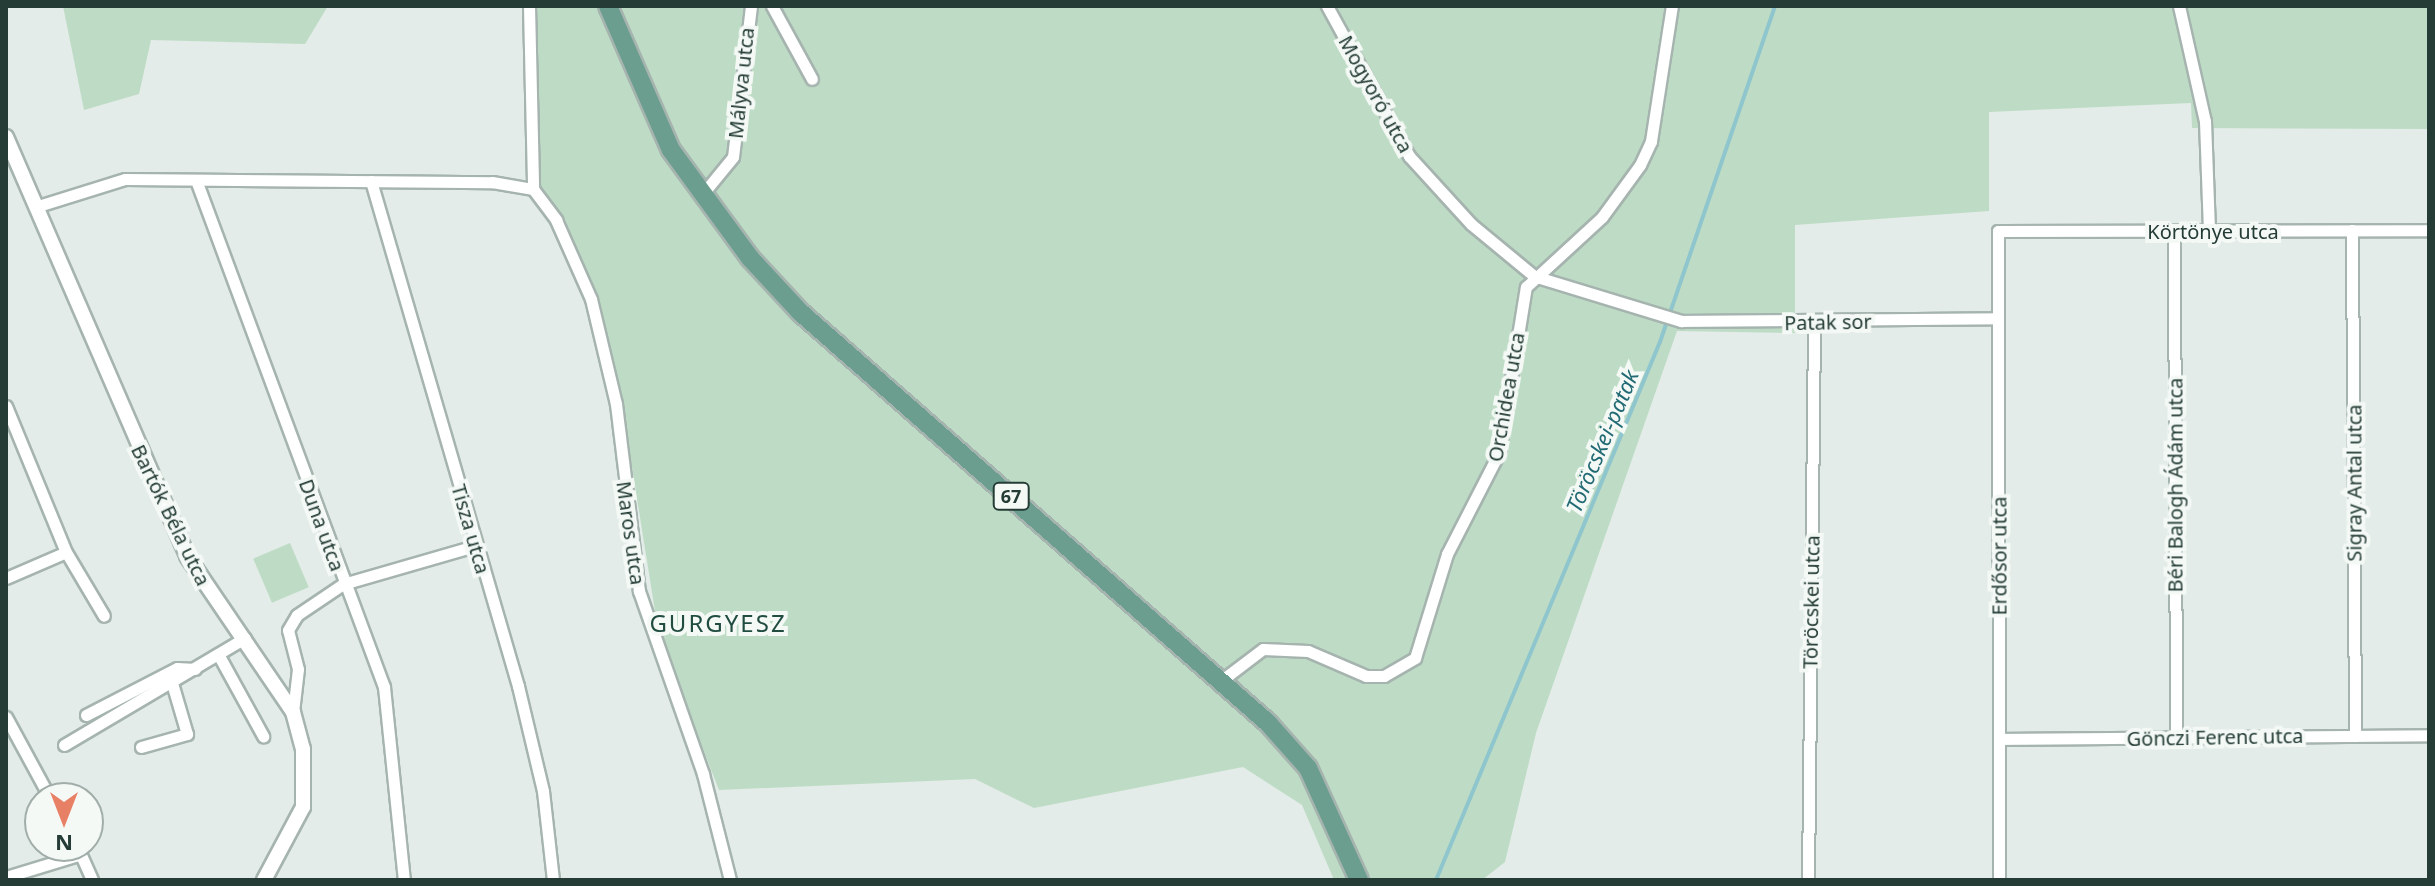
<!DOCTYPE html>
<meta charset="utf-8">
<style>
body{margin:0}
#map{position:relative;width:2435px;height:886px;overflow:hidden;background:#e3ece8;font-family:"Noto Sans",sans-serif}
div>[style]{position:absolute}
.green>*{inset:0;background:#bedcc5;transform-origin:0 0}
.stream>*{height:4px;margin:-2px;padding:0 2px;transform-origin:2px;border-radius:2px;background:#8fc6cd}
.roads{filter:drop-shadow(2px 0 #a6b4af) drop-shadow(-2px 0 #a6b4af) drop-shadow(0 2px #a6b4af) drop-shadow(0 -2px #a6b4af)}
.minor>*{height:11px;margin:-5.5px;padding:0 5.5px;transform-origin:5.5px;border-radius:5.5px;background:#fff}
.tertiary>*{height:14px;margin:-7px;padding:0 7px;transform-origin:7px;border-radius:7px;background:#fff}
.primary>*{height:18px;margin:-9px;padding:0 9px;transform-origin:9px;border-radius:9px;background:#6b9e8f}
span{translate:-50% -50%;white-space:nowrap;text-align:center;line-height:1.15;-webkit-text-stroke:8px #f4f9f6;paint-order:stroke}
.shield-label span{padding:2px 6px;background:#f4f9f6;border:2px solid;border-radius:6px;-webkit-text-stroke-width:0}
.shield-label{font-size:18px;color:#243c35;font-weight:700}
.street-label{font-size:20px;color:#243c35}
.water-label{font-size:22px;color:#226a74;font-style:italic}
.quarter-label{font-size:24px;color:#214d41;letter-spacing:2px}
.frame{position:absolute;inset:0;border:8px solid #243c35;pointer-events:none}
.north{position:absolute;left:24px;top:782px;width:80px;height:80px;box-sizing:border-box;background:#f4f9f6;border:2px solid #a1ada9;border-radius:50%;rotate:180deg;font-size:22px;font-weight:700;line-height:32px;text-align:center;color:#243c35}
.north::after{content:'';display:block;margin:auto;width:28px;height:36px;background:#e88065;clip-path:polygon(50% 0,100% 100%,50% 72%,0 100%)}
</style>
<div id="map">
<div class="green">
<div style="clip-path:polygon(63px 6px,328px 6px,305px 44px,151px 40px,139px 94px,84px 110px)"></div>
<div style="clip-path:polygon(536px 6px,2429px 6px,2429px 129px,2192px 128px,2191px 103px,1989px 112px,1989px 211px,1795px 225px,1795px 333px,1677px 331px,1536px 733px,1505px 862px,1482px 880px,1334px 880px,1302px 805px,1243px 767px,1034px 808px,975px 779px,719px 790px,659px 636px,622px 405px,596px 295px,565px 220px,537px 185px)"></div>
<div style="left:290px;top:543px;width:48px;height:40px;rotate:67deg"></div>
</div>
<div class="stream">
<div style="left:1436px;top:880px;width:583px;rotate:-67.4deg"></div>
<div style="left:1660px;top:342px;width:355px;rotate:-71.1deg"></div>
</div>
<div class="roads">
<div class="minor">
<div style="left:529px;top:6px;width:183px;rotate:88.7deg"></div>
<div style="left:772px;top:6px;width:83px;rotate:61.3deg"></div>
<div style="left:1327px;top:6px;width:171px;rotate:61.3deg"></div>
<div style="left:1409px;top:156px;width:92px;rotate:47.6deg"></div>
<div style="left:1471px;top:224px;width:82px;rotate:39.5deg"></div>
<div style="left:1534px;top:276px;width:154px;rotate:17deg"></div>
<div style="left:1681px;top:321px;width:317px;rotate:-0.5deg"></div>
<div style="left:2179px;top:6px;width:118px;rotate:77.3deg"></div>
<div style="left:2205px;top:121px;width:110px;rotate:87.9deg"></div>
<div style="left:196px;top:180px;width:541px;rotate:69.65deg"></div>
<div style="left:384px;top:687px;width:194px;rotate:84.1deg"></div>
<div style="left:371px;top:181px;width:526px;rotate:73.77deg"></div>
<div style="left:518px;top:686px;width:108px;rotate:76.6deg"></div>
<div style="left:543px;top:791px;width:90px;rotate:83.6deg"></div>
<div style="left:701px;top:196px;width:50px;rotate:-50.6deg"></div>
<div style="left:733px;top:157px;width:152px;rotate:-83.2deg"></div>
<div style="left:35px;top:207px;width:94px;rotate:-17.3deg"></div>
<div style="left:125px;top:179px;width:367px;rotate:0.5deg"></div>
<div style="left:492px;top:182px;width:42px;rotate:9.7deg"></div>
<div style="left:533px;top:189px;width:39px;rotate:53deg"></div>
<div style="left:556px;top:220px;width:86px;rotate:66.1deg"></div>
<div style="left:591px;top:299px;width:108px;rotate:76.6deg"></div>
<div style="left:616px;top:404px;width:188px;rotate:83deg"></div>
<div style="left:639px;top:591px;width:194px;rotate:70.7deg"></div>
<div style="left:703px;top:774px;width:109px;rotate:75.7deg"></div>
<div style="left:2352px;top:230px;width:506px;rotate:89.66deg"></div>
<div style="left:2174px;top:232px;width:506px;rotate:89.77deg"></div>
<div style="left:6px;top:406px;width:158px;rotate:67.7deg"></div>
<div style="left:66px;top:552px;width:74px;rotate:59.3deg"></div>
<div style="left:6px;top:578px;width:65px;rotate:-23.4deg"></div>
<div style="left:218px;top:654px;width:94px;rotate:61.2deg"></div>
<div style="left:1222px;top:680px;width:51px;rotate:-37.1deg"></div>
<div style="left:1263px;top:649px;width:45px;rotate:2.5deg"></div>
<div style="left:1308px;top:651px;width:63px;rotate:23.3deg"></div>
<div style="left:1366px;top:676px;width:18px"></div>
<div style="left:1384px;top:676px;width:36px;rotate:-30deg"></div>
<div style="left:1415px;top:658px;width:109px;rotate:-72.9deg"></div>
<div style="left:1447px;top:554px;width:114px;rotate:-62.8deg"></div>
<div style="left:1499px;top:453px;width:168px;rotate:-80.8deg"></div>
<div style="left:1526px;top:287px;width:103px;rotate:-42.6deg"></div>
<div style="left:1602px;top:217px;width:64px;rotate:-53.8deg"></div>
<div style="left:1640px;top:165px;width:26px;rotate:-65deg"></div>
<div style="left:1651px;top:141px;width:137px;rotate:-81.2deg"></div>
<div style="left:293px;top:712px;width:43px;rotate:-83.4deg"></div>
<div style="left:298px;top:669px;width:40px;rotate:-104.4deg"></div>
<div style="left:288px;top:630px;width:17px;rotate:-59deg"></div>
<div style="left:297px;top:615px;width:55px;rotate:-34deg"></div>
<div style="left:343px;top:584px;width:137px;rotate:-16.1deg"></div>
<div style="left:86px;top:715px;width:102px;rotate:-27.3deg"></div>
<div style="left:177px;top:668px;width:18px;rotate:3deg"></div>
<div style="left:6px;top:717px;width:92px;rotate:61.5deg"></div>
<div style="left:2000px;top:739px;width:429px;rotate:-0.5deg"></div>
<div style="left:64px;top:745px;width:210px;rotate:-30.6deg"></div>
<div style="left:141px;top:747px;width:48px;rotate:-15.8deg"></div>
<div style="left:187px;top:734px;width:53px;rotate:-106.4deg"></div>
<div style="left:77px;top:846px;width:37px;rotate:66deg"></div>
<div style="left:6px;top:877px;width:78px;rotate:-17deg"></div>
<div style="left:1808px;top:880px;width:557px;rotate:-89.38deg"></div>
<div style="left:1999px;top:880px;width:649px;rotate:-90.09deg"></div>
<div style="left:1998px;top:231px;width:431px;rotate:-0.1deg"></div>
</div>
<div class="tertiary">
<div style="left:6px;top:137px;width:456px;rotate:66.6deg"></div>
<div style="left:187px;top:556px;width:189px;rotate:55.8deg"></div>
<div style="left:293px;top:712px;width:38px;rotate:75deg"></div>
<div style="left:303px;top:749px;width:58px;rotate:90deg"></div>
<div style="left:303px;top:807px;width:83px;rotate:118.1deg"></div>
</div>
<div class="primary">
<div style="left:608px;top:6px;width:157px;rotate:66.4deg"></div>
<div style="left:671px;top:150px;width:134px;rotate:53.8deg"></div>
<div style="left:750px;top:258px;width:74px;rotate:47.2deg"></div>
<div style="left:800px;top:312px;width:623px;rotate:41.29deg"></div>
<div style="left:1268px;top:723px;width:60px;rotate:48.4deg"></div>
<div style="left:1308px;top:768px;width:123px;rotate:65.5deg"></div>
</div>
</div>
<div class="shield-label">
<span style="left:1011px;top:496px">67</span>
</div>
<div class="street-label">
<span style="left:741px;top:83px;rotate:-84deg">Mályva utca</span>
<span style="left:1376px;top:94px;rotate:61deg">Mogyoró utca</span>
<span style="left:2213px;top:231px">Körtönye utca</span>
<span style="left:1828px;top:322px;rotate:-1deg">Patak sor</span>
<span style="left:1506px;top:397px;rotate:-80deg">Orchidea utca</span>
<span style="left:2354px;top:483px;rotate:-90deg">Sigray Antal utca</span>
<span style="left:2175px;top:485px;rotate:-90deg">Béri Balogh Ádám utca</span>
<span style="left:171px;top:515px;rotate:64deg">Bartók Béla utca</span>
<span style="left:322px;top:525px;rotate:70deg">Duna utca</span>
<span style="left:471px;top:529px;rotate:74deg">Tisza utca</span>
<span style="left:631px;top:533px;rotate:82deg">Maros utca</span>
<span style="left:1999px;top:556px;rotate:-90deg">Erdősor utca</span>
<span style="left:1811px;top:602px;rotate:-89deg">Töröcskei utca</span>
<span style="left:2215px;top:737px;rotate:-1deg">Gönczi Ferenc utca</span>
</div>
<div class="water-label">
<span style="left:1602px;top:441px;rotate:-67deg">Töröcskei-patak</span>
</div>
<div class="quarter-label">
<span style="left:718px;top:623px">GURGYESZ</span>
</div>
<div class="frame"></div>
<div class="north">N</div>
</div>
